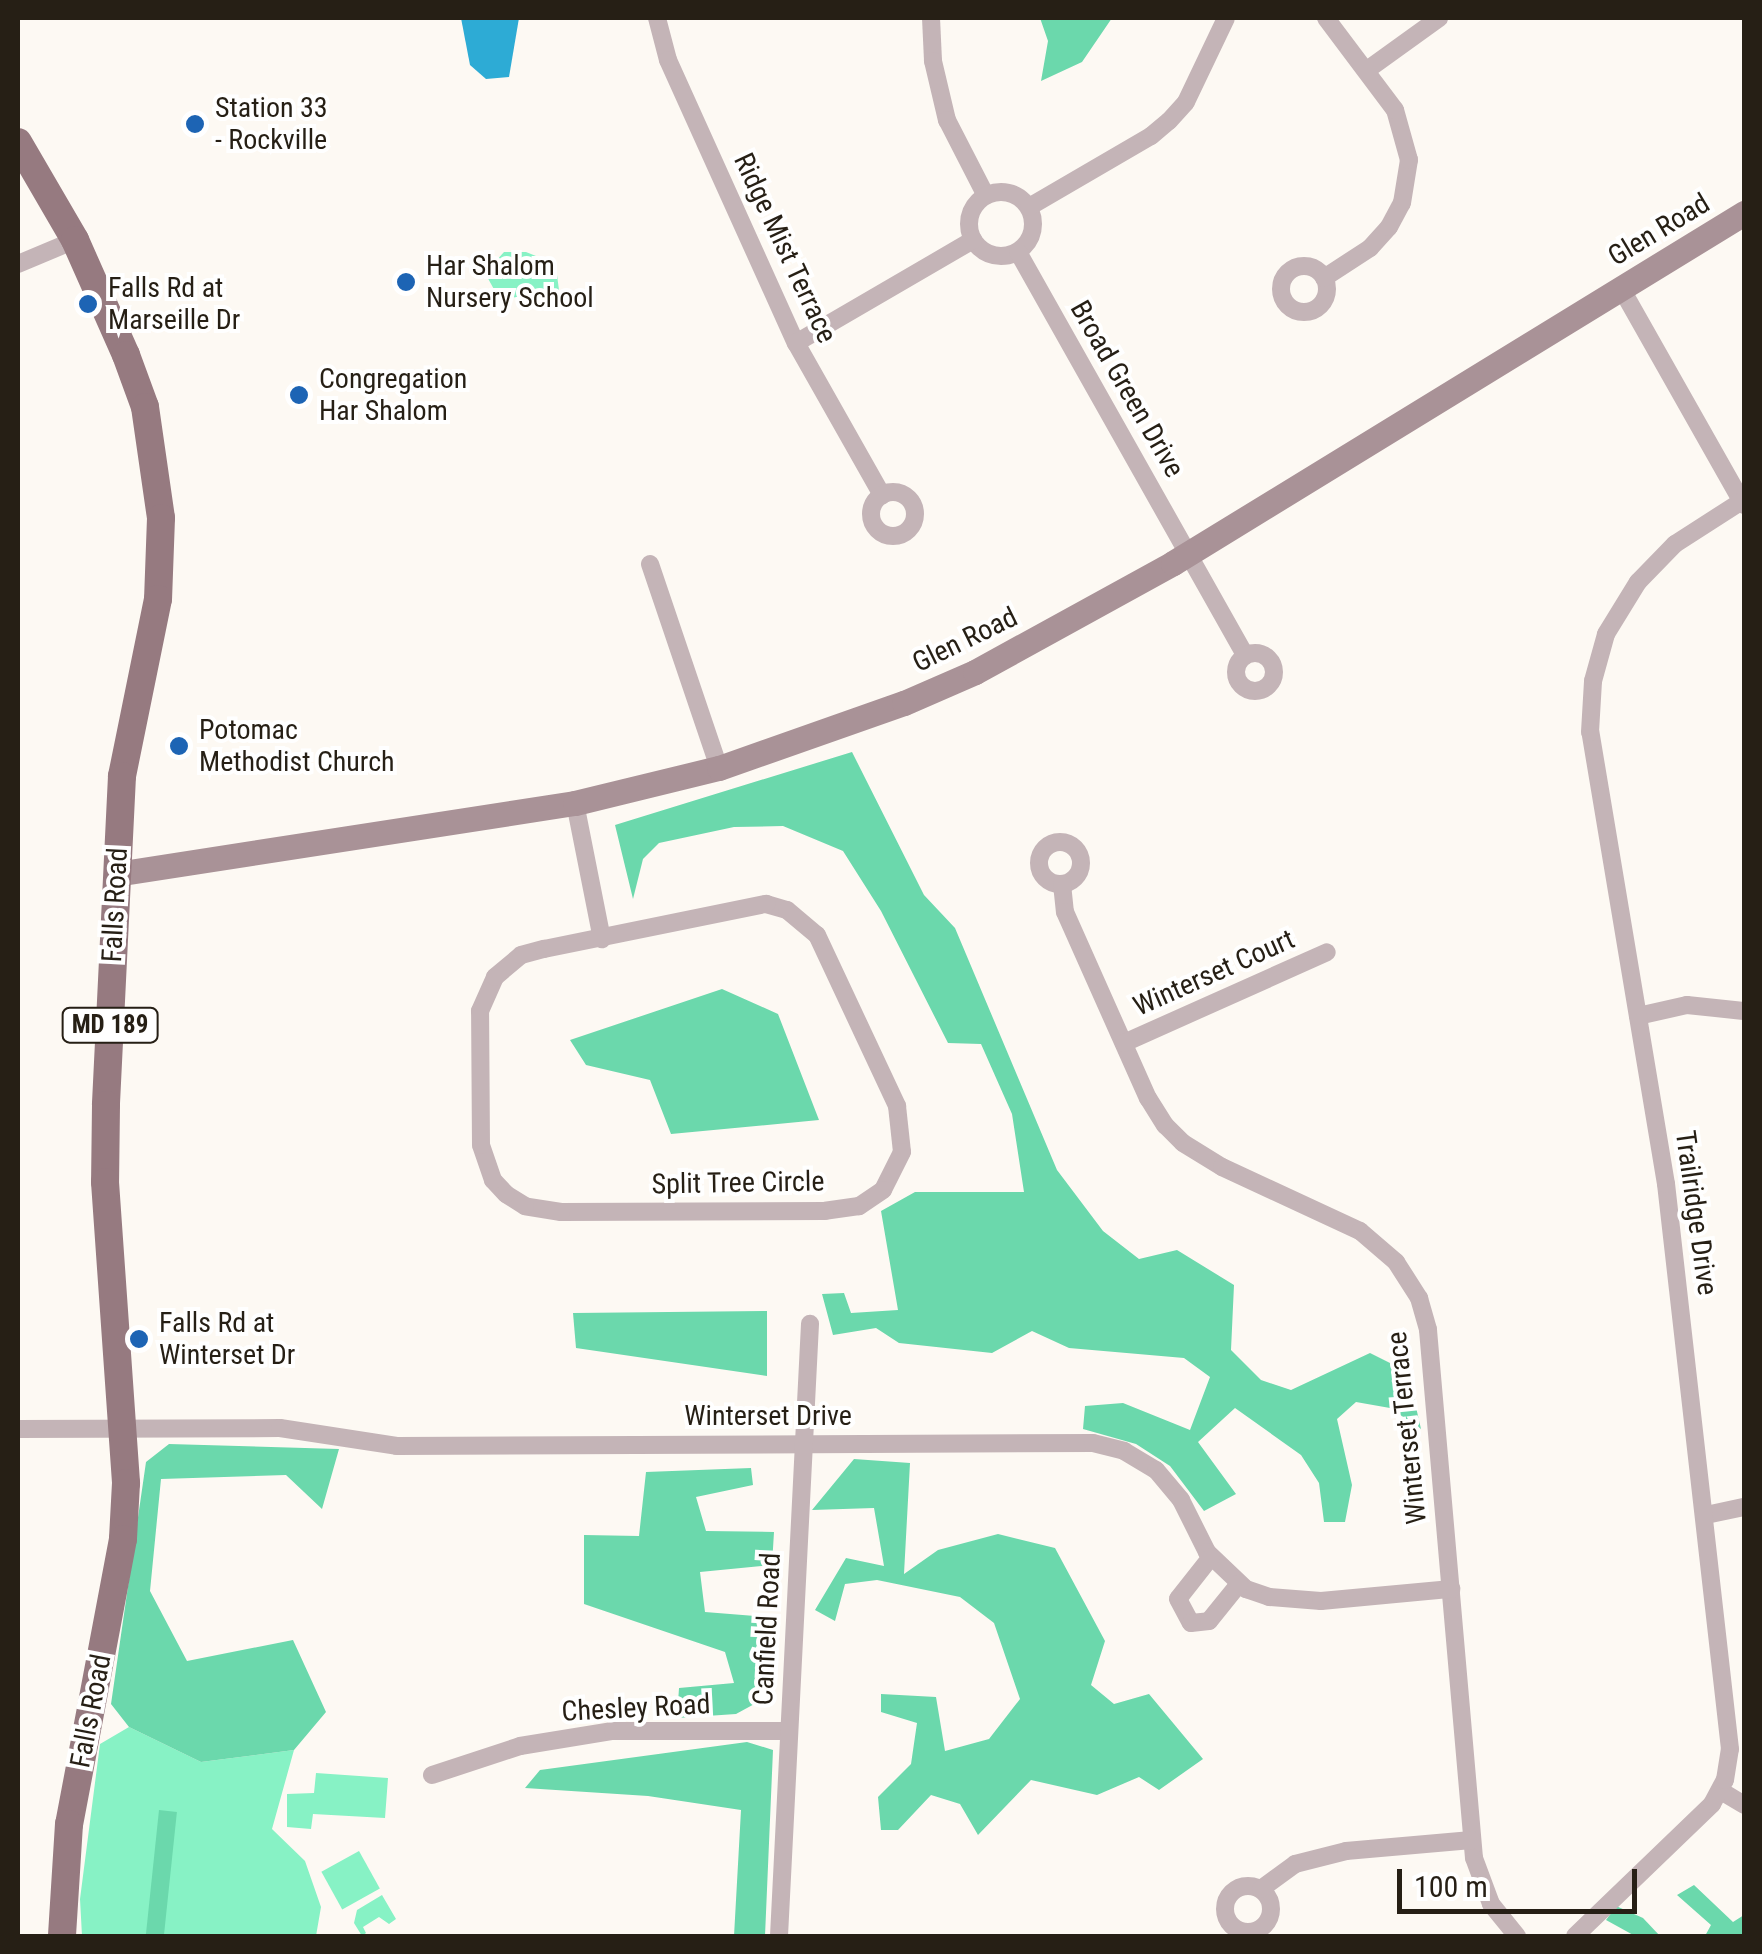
<!DOCTYPE html>
<style>
body{margin:0}
#map{position:relative;width:1762px;height:1954px;overflow:hidden;background:#fdf9f3;font-family:"Roboto Condensed",sans-serif}
div>[style]{position:absolute}
.green>*{inset:0;background:#87f2c5;transform-origin:0 0}
.forest>*{inset:0;background:#6bd8ac;transform-origin:0 0}
.water>*{inset:0;background:#2dabd5}
.minor>*{height:18px;margin:-9px;padding:0 9px;transform-origin:9px;border-radius:9px;background:#c4b4b7}
.minor>.ring{margin:-9px;padding:0;box-sizing:content-box;background:none;border:18px solid #c4b4b7;border-radius:50%}
.secondary>*{height:25px;margin:-12.5px;padding:0 12.5px;transform-origin:12.5px;border-radius:12.5px;background:#a99297}
.primary>*{height:28px;margin:-14px;padding:0 14px;transform-origin:14px;border-radius:14px;background:#967a80}
.dots>*{width:28px;height:28px;translate:-50% -50%;box-sizing:border-box;border:5px solid #fff;border-radius:50%}
span{translate:-50% -50%;white-space:nowrap;text-align:center;line-height:1.15;-webkit-text-stroke:8px #fff;paint-order:stroke}
.shield-label span{padding:2px 8px;background:#fff;border:2px solid;border-radius:8px;-webkit-text-stroke-width:0}
.shield-label{font-size:25px;color:#261f15;font-weight:700}
.poi-label{font-size:28px;color:#261f15}
.left{translate:0 -50%;text-align:left}
.street-label{font-size:28px;color:#261f15}
.frame{position:absolute;inset:0;border:20px solid #261f15;pointer-events:none}
.scale{position:absolute;left:1397px;top:1869px;width:240px;height:45px;box-sizing:border-box;border:5px solid #261f15;border-top:0;padding-left:12px;font-size:30px;line-height:35px;white-space:nowrap;color:#261f15;-webkit-text-stroke:8px #fff;paint-order:stroke}
</style>
<div id="map">
<div class="green">
<div style="clip-path:polygon(504px 252px,526px 252px,546px 260px,557px 275px,559px 290px,540px 303px,532px 291px,517px 298px,496px 293px,485px 273px)"></div>
<div style="clip-path:polygon(129px 1727px,201px 1762px,294px 1750px,272px 1829px,305px 1861px,321px 1907px,316px 1936px,82px 1936px,80px 1899px,100px 1744px)"></div>
<div style="clip-path:polygon(316px 1773px,388px 1778px,385px 1818px,313px 1814px,311px 1829px,287px 1827px,287px 1794px,314px 1793px)"></div>
<div style="left:359px;top:1851px;width:43px;height:43px;rotate:61deg"></div>
<div style="clip-path:polygon(382px 1895px,396px 1919px,389px 1924px,379px 1917px,363px 1927px,366px 1933px,362px 1936px,354px 1923px,357px 1910px)"></div>
</div>
<div class="forest">
<div style="clip-path:polygon(1040px 18px,1112px 18px,1082px 62px,1041px 81px,1048px 41px)"></div>
<div style="clip-path:polygon(852px 752px,924px 895px,955px 928px,1057px 1170px,1103px 1231px,1139px 1259px,1177px 1250px,1234px 1285px,1231px 1350px,1261px 1380px,1291px 1390px,1370px 1353px,1408px 1372px,1421px 1429px,1390px 1408px,1356px 1402px,1337px 1419px,1352px 1485px,1345px 1522px,1324px 1522px,1319px 1483px,1301px 1455px,1235px 1408px,1198px 1442px,1236px 1494px,1204px 1511px,1170px 1466px,1136px 1444px,1083px 1429px,1085px 1406px,1123px 1403px,1190px 1430px,1210px 1377px,1184px 1358px,1069px 1348px,1032px 1331px,992px 1353px,899px 1343px,876px 1328px,833px 1335px,822px 1294px,844px 1293px,851px 1313px,898px 1310px,881px 1211px,915px 1192px,1024px 1192px,1012px 1114px,981px 1044px,948px 1043px,881px 911px,843px 851px,783px 826px,734px 827px,659px 843px,643px 859px,633px 899px,615px 825px)"></div>
<div style="clip-path:polygon(722px 989px,778px 1014px,819px 1120px,671px 1134px,650px 1080px,586px 1065px,570px 1040px)"></div>
<div style="clip-path:polygon(767px 1311px,767px 1376px,576px 1348px,573px 1313px)"></div>
<div style="clip-path:polygon(169px 1444px,339px 1449px,322px 1509px,286px 1475px,161px 1479px,150px 1591px,187px 1661px,293px 1640px,326px 1712px,294px 1750px,201px 1762px,129px 1727px,111px 1704px,146px 1462px)"></div>
<div style="clip-path:polygon(854px 1459px,910px 1463px,904px 1574px,938px 1550px,998px 1534px,1055px 1548px,1105px 1641px,1091px 1685px,1114px 1704px,1149px 1694px,1203px 1759px,1159px 1790px,1139px 1777px,1097px 1795px,1031px 1780px,978px 1835px,960px 1804px,931px 1795px,898px 1830px,881px 1830px,878px 1797px,911px 1764px,917px 1723px,881px 1712px,881px 1694px,936px 1697px,945px 1751px,989px 1739px,1020px 1699px,994px 1623px,960px 1597px,877px 1580px,845px 1584px,835px 1621px,815px 1610px,846px 1558px,884px 1566px,874px 1508px,812px 1510px)"></div>
<div style="clip-path:polygon(751px 1468px,753px 1485px,696px 1497px,706px 1531px,774px 1532px,772px 1565px,700px 1572px,705px 1612px,755px 1616px,771px 1695px,736px 1714px,677px 1718px,679px 1688px,734px 1683px,725px 1652px,584px 1604px,584px 1535px,639px 1536px,646px 1472px)"></div>
<div style="clip-path:polygon(747px 1742px,773px 1750px,765px 1936px,734px 1936px,741px 1810px,648px 1796px,525px 1788px,540px 1770px)"></div>
<div style="left:159px;top:1810px;width:18px;height:130px;rotate:6deg"></div>
<div style="clip-path:polygon(1694px 1885px,1733px 1922px,1744px 1915px,1744px 1936px,1705px 1936px,1711px 1925px,1677px 1895px)"></div>
<div style="clip-path:polygon(1616px 1906px,1643px 1918px,1660px 1936px,1635px 1936px,1606px 1920px)"></div>
</div>
<div class="water">
<div style="clip-path:polygon(461px 18px,519px 18px,509px 77px,486px 79px,470px 65px)"></div>
</div>
<div class="minor">
<div style="left:657px;top:18px;width:43px;rotate:75.3deg"></div>
<div style="left:668px;top:60px;width:311px;rotate:65.7deg"></div>
<div style="left:796px;top:343px;width:175px;rotate:60.5deg"></div>
<div style="left:931px;top:18px;width:43px;rotate:87.3deg"></div>
<div style="left:933px;top:61px;width:61px;rotate:76.7deg"></div>
<div style="left:947px;top:120px;width:85px;rotate:62.8deg"></div>
<div style="left:1367px;top:70px;width:89px;rotate:-35.8deg"></div>
<div class="ring" style="left:969px;top:192px;width:46px;height:46px"></div>
<div style="left:1029px;top:207px;width:141px;rotate:-30.2deg"></div>
<div style="left:1151px;top:136px;width:23px;rotate:-40deg"></div>
<div style="left:1169px;top:121px;width:25px;rotate:-48deg"></div>
<div style="left:1186px;top:102px;width:93px;rotate:-64.5deg"></div>
<div style="left:1018px;top:252px;width:463px;rotate:60.6deg"></div>
<div style="left:18px;top:264px;width:62px;rotate:-22.8deg"></div>
<div class="ring" style="left:1281px;top:266px;width:28px;height:28px"></div>
<div style="left:1324px;top:278px;width:55px;rotate:-33.1deg"></div>
<div style="left:1370px;top:248px;width:28px;rotate:-48deg"></div>
<div style="left:1389px;top:227px;width:27px;rotate:-62deg"></div>
<div style="left:1402px;top:203px;width:44px;rotate:-80.8deg"></div>
<div style="left:1409px;top:160px;width:52px;rotate:-105.6deg"></div>
<div style="left:1395px;top:110px;width:115px;rotate:-126.9deg"></div>
<div style="left:1621px;top:288px;width:249px;rotate:60.5deg"></div>
<div style="left:796px;top:343px;width:205px;rotate:-30.2deg"></div>
<div class="ring" style="left:871px;top:492px;width:26px;height:26px"></div>
<div style="left:650px;top:564px;width:215px;rotate:71.3deg"></div>
<div class="ring" style="left:1236px;top:653px;width:20px;height:20px"></div>
<div style="left:575px;top:803px;width:139px;rotate:78.8deg"></div>
<div class="ring" style="left:1039px;top:842px;width:24px;height:24px"></div>
<div style="left:1062px;top:884px;width:28px;rotate:84deg"></div>
<div style="left:1065px;top:912px;width:204px;rotate:66deg"></div>
<div style="left:1148px;top:1098px;width:32px;rotate:58deg"></div>
<div style="left:1165px;top:1125px;width:25px;rotate:45deg"></div>
<div style="left:1183px;top:1143px;width:46px;rotate:31.6deg"></div>
<div style="left:1222px;top:1167px;width:152px;rotate:24.9deg"></div>
<div style="left:1360px;top:1231px;width:48px;rotate:40.7deg"></div>
<div style="left:1396px;top:1262px;width:43px;rotate:57.4deg"></div>
<div style="left:1419px;top:1298px;width:33px;rotate:74deg"></div>
<div style="left:1428px;top:1330px;width:530px;rotate:85.02deg"></div>
<div style="left:1474px;top:1858px;width:49px;rotate:69.7deg"></div>
<div style="left:1491px;top:1904px;width:41px;rotate:50.9deg"></div>
<div style="left:766px;top:904px;width:22px;rotate:16deg"></div>
<div style="left:787px;top:910px;width:39px;rotate:40deg"></div>
<div style="left:817px;top:935px;width:189px;rotate:64.9deg"></div>
<div style="left:897px;top:1106px;width:46px;rotate:83.8deg"></div>
<div style="left:902px;top:1152px;width:42px;rotate:116.6deg"></div>
<div style="left:883px;top:1190px;width:29px;rotate:146deg"></div>
<div style="left:859px;top:1206px;width:34px;rotate:172deg"></div>
<div style="left:825px;top:1211px;width:264px;rotate:179.8deg"></div>
<div style="left:561px;top:1212px;width:36px;rotate:-171deg"></div>
<div style="left:525px;top:1206px;width:22px;rotate:-148deg"></div>
<div style="left:506px;top:1194px;width:19px;rotate:-133deg"></div>
<div style="left:493px;top:1180px;width:37px;rotate:-109deg"></div>
<div style="left:481px;top:1145px;width:134px;rotate:-90.4deg"></div>
<div style="left:480px;top:1011px;width:37px;rotate:-66deg"></div>
<div style="left:495px;top:977px;width:34px;rotate:-40deg"></div>
<div style="left:521px;top:955px;width:24px;rotate:-15deg"></div>
<div style="left:544px;top:949px;width:227px;rotate:-11.5deg"></div>
<div style="left:1638px;top:1016px;width:50px;rotate:-12.7deg"></div>
<div style="left:1687px;top:1005px;width:57px;rotate:6deg"></div>
<div style="left:1124px;top:1043px;width:222px;rotate:-24.1deg"></div>
<div style="left:18px;top:1429px;width:262px;rotate:-0.2deg"></div>
<div style="left:280px;top:1428px;width:118px;rotate:8.7deg"></div>
<div style="left:397px;top:1446px;width:696px;rotate:-0.25deg"></div>
<div style="left:1093px;top:1443px;width:32px;rotate:14deg"></div>
<div style="left:1124px;top:1451px;width:37px;rotate:31deg"></div>
<div style="left:1156px;top:1470px;width:39px;rotate:50deg"></div>
<div style="left:1181px;top:1500px;width:58px;rotate:63.4deg"></div>
<div style="left:1207px;top:1552px;width:54px;rotate:43.5deg"></div>
<div style="left:1246px;top:1589px;width:24px;rotate:19deg"></div>
<div style="left:1269px;top:1597px;width:52px;rotate:4.4deg"></div>
<div style="left:1321px;top:1601px;width:131px;rotate:-5.3deg"></div>
<div style="left:1706px;top:1515px;width:39px;rotate:-12deg"></div>
<div style="left:1211px;top:1557px;width:53px;rotate:128.2deg"></div>
<div style="left:1178px;top:1599px;width:27px;rotate:62deg"></div>
<div style="left:1191px;top:1623px;width:18px;rotate:-6deg"></div>
<div style="left:1209px;top:1621px;width:48px;rotate:-51deg"></div>
<div style="left:432px;top:1775px;width:93px;rotate:-18.2deg"></div>
<div style="left:520px;top:1746px;width:94px;rotate:-9.2deg"></div>
<div style="left:613px;top:1731px;width:175px"></div>
<div style="left:1721px;top:1791px;width:27px;rotate:31deg"></div>
<div class="ring" style="left:1225px;top:1886px;width:28px;height:28px"></div>
<div style="left:1261px;top:1889px;width:42px;rotate:-36.3deg"></div>
<div style="left:1295px;top:1864px;width:53px;rotate:-14.3deg"></div>
<div style="left:1346px;top:1851px;width:126px;rotate:-5deg"></div>
<div style="left:779px;top:1936px;width:613px;rotate:-87.1deg"></div>
<div style="left:1575px;top:1936px;width:190px;rotate:-43.9deg"></div>
<div style="left:1712px;top:1804px;width:27px;rotate:-62deg"></div>
<div style="left:1725px;top:1780px;width:31px;rotate:-81deg"></div>
<div style="left:1730px;top:1749px;width:569px;rotate:-96.46deg"></div>
<div style="left:1666px;top:1184px;width:458px;rotate:-99.5deg"></div>
<div style="left:1590px;top:732px;width:51px;rotate:-86.6deg"></div>
<div style="left:1593px;top:681px;width:49px;rotate:-74.5deg"></div>
<div style="left:1606px;top:634px;width:61px;rotate:-58.4deg"></div>
<div style="left:1638px;top:582px;width:53px;rotate:-45.8deg"></div>
<div style="left:1675px;top:544px;width:80px;rotate:-32.7deg"></div>
</div>
<div class="secondary">
<div style="left:116px;top:874px;width:464px;rotate:-8.8deg"></div>
<div style="left:575px;top:803px;width:148px;rotate:-13.7deg"></div>
<div style="left:719px;top:768px;width:196px;rotate:-19.4deg"></div>
<div style="left:904px;top:703px;width:77px;rotate:-23.6deg"></div>
<div style="left:975px;top:672px;width:226px;rotate:-28.8deg"></div>
<div style="left:1173px;top:563px;width:670px;rotate:-31.51deg"></div>
</div>
<div class="primary">
<div style="left:18px;top:142px;width:113px;rotate:59.8deg"></div>
<div style="left:75px;top:240px;width:126px;rotate:66.1deg"></div>
<div style="left:126px;top:355px;width:55px;rotate:69.9deg"></div>
<div style="left:145px;top:407px;width:112px;rotate:81.8deg"></div>
<div style="left:161px;top:518px;width:81px;rotate:92.1deg"></div>
<div style="left:158px;top:599px;width:181px;rotate:101.5deg"></div>
<div style="left:122px;top:776px;width:329px;rotate:92.8deg"></div>
<div style="left:106px;top:1105px;width:77px;rotate:90.7deg"></div>
<div style="left:105px;top:1182px;width:302px;rotate:86deg"></div>
<div style="left:126px;top:1483px;width:56px;rotate:93.1deg"></div>
<div style="left:123px;top:1539px;width:290px;rotate:100.7deg"></div>
<div style="left:69px;top:1824px;width:112px;rotate:93.6deg"></div>
</div>
<div class="dots">
<div style="left:195px;top:124px;background:#1d64b4"></div>
<div style="left:406px;top:282px;background:#1d64b4"></div>
<div style="left:88px;top:304px;background:#1d64b4"></div>
<div style="left:299px;top:395px;background:#1d64b4"></div>
<div style="left:179px;top:746px;background:#1d64b4"></div>
<div style="left:139px;top:1339px;background:#1d64b4"></div>
</div>
<div class="shield-label">
<span style="left:110px;top:1025px">MD 189</span>
</div>
<div class="poi-label">
<span class="left" style="left:215px;top:124px">Station 33<br>- Rockville</span>
<span class="left" style="left:426px;top:282px">Har Shalom<br>Nursery School</span>
<span class="left" style="left:108px;top:304px">Falls Rd at<br>Marseille Dr</span>
<span class="left" style="left:319px;top:395px">Congregation<br>Har Shalom</span>
<span class="left" style="left:199px;top:746px">Potomac<br>Methodist Church</span>
<span class="left" style="left:159px;top:1339px">Falls Rd at<br>Winterset Dr</span>
</div>
<div class="street-label">
<span style="left:1659px;top:230px;rotate:-31deg">Glen Road</span>
<span style="left:785px;top:248px;rotate:65deg">Ridge Mist Terrace</span>
<span style="left:1127px;top:389px;rotate:60deg">Broad Green Drive</span>
<span style="left:965px;top:640px;rotate:-26deg">Glen Road</span>
<span style="left:115px;top:905px;rotate:-87deg">Falls Road</span>
<span style="left:1214px;top:973px;rotate:-24deg">Winterset Court</span>
<span style="left:738px;top:1183px;rotate:-1deg">Split Tree Circle</span>
<span style="left:1696px;top:1213px;rotate:82deg">Trailridge Drive</span>
<span style="left:768px;top:1416px">Winterset Drive</span>
<span style="left:1407px;top:1428px;rotate:-96deg">Winterset Terrace</span>
<span style="left:767px;top:1629px;rotate:-87deg">Canfield Road</span>
<span style="left:636px;top:1708px;rotate:-3deg">Chesley Road</span>
<span style="left:91px;top:1711px;rotate:-79deg">Falls Road</span>
</div>
<div class="frame"></div>
<div class="scale">100 m</div>
</div>
